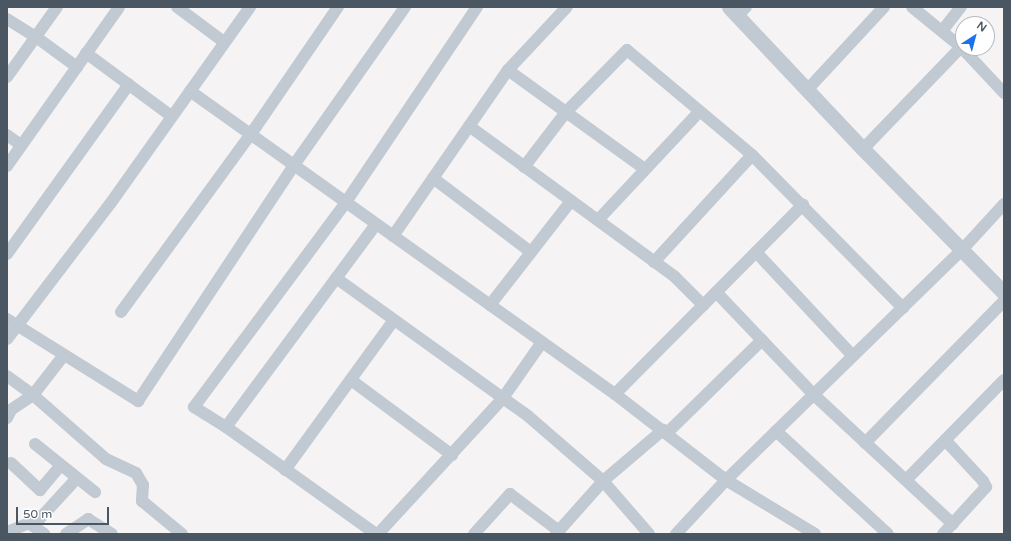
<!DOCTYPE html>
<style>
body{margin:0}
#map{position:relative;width:1011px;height:541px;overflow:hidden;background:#f5f3f3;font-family:"Varela Round",sans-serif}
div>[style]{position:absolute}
.minor>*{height:12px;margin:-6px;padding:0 6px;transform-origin:6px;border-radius:6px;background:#c1cad2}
.tertiary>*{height:15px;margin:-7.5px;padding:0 7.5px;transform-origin:7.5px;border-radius:7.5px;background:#c1cad2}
span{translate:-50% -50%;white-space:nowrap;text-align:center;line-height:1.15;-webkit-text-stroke:4px #fff;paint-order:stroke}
.frame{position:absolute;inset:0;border:8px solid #4a5661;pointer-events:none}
.north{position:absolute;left:955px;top:16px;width:40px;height:40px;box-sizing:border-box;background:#fff;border:1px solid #b7bbc0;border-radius:50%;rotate:36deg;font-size:11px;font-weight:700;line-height:16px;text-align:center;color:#4a5661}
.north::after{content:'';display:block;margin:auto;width:14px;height:18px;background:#1a73e8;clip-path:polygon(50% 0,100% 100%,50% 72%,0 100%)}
.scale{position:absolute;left:16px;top:507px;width:93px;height:18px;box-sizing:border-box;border:2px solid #4a5661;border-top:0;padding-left:5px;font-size:12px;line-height:14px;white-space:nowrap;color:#4a5661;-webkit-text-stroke:3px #fff;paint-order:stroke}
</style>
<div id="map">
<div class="minor">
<div style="left:177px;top:7px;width:59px;rotate:36.7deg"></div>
<div style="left:912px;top:7px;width:63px;rotate:39.2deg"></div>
<div style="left:961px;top:47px;width:63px;rotate:46.9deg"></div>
<div style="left:738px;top:15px;width:11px;rotate:-45deg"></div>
<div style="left:7px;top:19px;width:34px;rotate:32deg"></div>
<div style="left:36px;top:37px;width:51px;rotate:36.2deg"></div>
<div style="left:942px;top:31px;width:31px;rotate:-52deg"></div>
<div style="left:86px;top:53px;width:106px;rotate:36.5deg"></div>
<div style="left:508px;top:70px;width:169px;rotate:35.9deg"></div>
<div style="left:7px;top:77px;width:86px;rotate:-54.5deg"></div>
<div style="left:808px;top:89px;width:112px;rotate:-47.2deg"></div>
<div style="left:190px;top:91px;width:522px;rotate:35.49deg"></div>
<div style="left:615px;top:394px;width:140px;rotate:37.8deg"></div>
<div style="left:726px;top:480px;width:104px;rotate:31.2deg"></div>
<div style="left:469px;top:126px;width:255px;rotate:36.2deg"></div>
<div style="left:675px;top:277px;width:40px;rotate:45deg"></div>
<div style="left:7px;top:135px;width:17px;rotate:36deg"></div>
<div style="left:863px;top:149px;width:141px;rotate:-46.1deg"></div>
<div style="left:7px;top:166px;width:194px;rotate:-54.8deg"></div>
<div style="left:524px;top:167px;width:69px;rotate:-52.6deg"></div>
<div style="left:566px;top:112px;width:87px;rotate:-45.5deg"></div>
<div style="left:627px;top:50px;width:163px;rotate:40deg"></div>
<div style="left:752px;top:155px;width:215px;rotate:45.4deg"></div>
<div style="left:433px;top:178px;width:123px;rotate:37.1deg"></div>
<div style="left:598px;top:220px;width:148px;rotate:-46.9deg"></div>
<div style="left:393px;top:236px;width:202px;rotate:-55.3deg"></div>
<div style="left:508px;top:70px;width:86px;rotate:-46.9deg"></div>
<div style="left:756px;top:252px;width:142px;rotate:47deg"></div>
<div style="left:7px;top:254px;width:209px;rotate:-54.3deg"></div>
<div style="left:654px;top:262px;width:145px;rotate:-47.5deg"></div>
<div style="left:336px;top:278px;width:236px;rotate:35.7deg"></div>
<div style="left:528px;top:416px;width:99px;rotate:40.9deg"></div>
<div style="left:603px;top:481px;width:70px;rotate:49deg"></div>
<div style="left:716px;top:292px;width:141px;rotate:46.4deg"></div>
<div style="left:813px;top:394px;width:191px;rotate:42.9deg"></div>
<div style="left:490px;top:305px;width:132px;rotate:-52.1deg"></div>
<div style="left:121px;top:312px;width:220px;rotate:-53.9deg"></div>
<div style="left:251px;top:134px;width:154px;rotate:-55.6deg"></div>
<div style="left:7px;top:319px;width:155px;rotate:32deg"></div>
<div style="left:138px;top:401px;width:283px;rotate:-56.5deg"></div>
<div style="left:294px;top:165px;width:193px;rotate:-54.9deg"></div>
<div style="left:7px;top:339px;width:170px;rotate:-52.7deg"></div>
<div style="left:110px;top:204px;width:242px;rotate:-54.6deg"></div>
<div style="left:64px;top:355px;width:51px;rotate:127.8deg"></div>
<div style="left:33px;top:395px;width:97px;rotate:41.2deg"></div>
<div style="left:106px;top:459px;width:33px;rotate:25deg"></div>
<div style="left:136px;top:473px;width:14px;rotate:60deg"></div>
<div style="left:143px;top:485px;width:16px;rotate:94deg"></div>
<div style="left:142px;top:501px;width:52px;rotate:39.5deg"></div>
<div style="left:7px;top:376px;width:32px;rotate:36deg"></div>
<div style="left:33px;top:395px;width:27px;rotate:146deg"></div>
<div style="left:11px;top:410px;width:9px;rotate:117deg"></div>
<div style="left:351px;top:380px;width:126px;rotate:36.6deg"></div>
<div style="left:615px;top:394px;width:267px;rotate:-45.2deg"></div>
<div style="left:226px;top:427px;width:252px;rotate:-53.5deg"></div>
<div style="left:776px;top:431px;width:152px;rotate:42.6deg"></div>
<div style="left:667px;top:433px;width:133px;rotate:-44.4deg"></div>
<div style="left:865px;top:443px;width:199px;rotate:-45.6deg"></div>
<div style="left:35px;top:444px;width:77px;rotate:38.7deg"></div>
<div style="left:11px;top:463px;width:40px;rotate:43deg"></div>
<div style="left:40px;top:490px;width:31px;rotate:-50deg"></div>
<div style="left:285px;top:470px;width:185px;rotate:-54deg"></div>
<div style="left:906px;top:480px;width:140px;rotate:-45.6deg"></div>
<div style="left:33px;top:526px;width:65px;rotate:-47.5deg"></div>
<div style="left:7px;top:532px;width:24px;rotate:-22deg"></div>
<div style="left:29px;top:523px;width:19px;rotate:36deg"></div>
<div style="left:66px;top:534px;width:27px;rotate:-34deg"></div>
<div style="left:88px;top:519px;width:28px;rotate:32deg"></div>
<div style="left:376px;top:534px;width:184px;rotate:-144.5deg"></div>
<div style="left:226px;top:427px;width:38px;rotate:-148deg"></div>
<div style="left:194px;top:407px;width:255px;rotate:-53.4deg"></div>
<div style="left:346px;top:202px;width:235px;rotate:-56.1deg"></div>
<div style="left:378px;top:534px;width:185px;rotate:-47.4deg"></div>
<div style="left:503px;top:398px;width:68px;rotate:-55.1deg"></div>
<div style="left:474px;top:534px;width:54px;rotate:-48deg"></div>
<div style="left:510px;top:494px;width:61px;rotate:37.1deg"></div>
<div style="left:556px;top:534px;width:71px;rotate:-48.4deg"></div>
<div style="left:603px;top:481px;width:79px;rotate:-40.4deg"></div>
<div style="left:676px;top:534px;width:74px;rotate:-47.2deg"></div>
<div style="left:726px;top:480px;width:328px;rotate:-44.3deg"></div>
<div style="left:961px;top:251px;width:64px;rotate:-47.5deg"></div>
<div style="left:943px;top:534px;width:64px;rotate:-47.5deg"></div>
<div style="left:986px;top:487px;width:7px;rotate:-117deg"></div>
<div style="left:983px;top:481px;width:56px;rotate:-132.8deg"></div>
</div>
<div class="tertiary">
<div style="left:729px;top:7px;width:195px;rotate:46.7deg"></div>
<div style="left:863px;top:149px;width:202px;rotate:45.6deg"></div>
</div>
<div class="frame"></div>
<div class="north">N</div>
<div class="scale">50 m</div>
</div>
